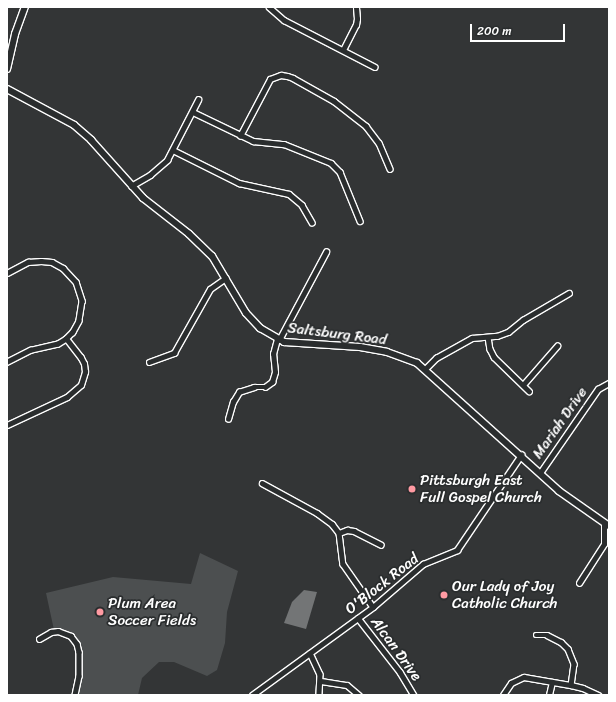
<!DOCTYPE html>
<style>
body{margin:0}
#map{position:relative;width:616px;height:702px;overflow:hidden;background:#333536;font-family:Sriracha,sans-serif}
div>[style]{position:absolute}
.green>*{inset:0;background:#4c4f50}
.water>*{inset:0;background:#737576}
.roads{filter:drop-shadow(1px 0 #fff) drop-shadow(-1px 0 #fff) drop-shadow(0 1px #fff) drop-shadow(0 -1px #fff)}
.minor>*{height:4.5px;margin:-2.25px;padding:0 2.25px;transform-origin:2.25px;border-radius:2.25px;background:#2a2d2e}
.major>*{height:6px;margin:-3px;padding:0 3px;transform-origin:3px;border-radius:3px;background:#2a2d2e}
.dots>*{width:11px;height:11px;translate:-50% -50%;box-sizing:border-box;border:2px solid #2a2d2e;border-radius:50%}
span{translate:-50% -50%;white-space:nowrap;text-align:center;line-height:1.15;-webkit-text-stroke:3.5px #2a2d2e;paint-order:stroke}
.street-label{font-size:15px;color:#fff}
.poi-label{font-size:15px;color:#fff}
.left{translate:0 -50%;text-align:left}
.frame{position:absolute;inset:0;border:8px solid #fff;pointer-events:none}
.scale{position:absolute;left:470px;top:24px;width:95px;height:18px;box-sizing:border-box;border:2px solid #fff;border-top:0;padding-left:5px;font-size:12px;line-height:14px;white-space:nowrap;color:#fff;-webkit-text-stroke:3px #2a2d2e;paint-order:stroke}
</style>
<div id="map">
<div class="green">
<div style="clip-path:polygon(200px 553px,238px 571px,227px 612px,225px 643px,217px 670px,207px 676px,174px 662px,159px 662px,142px 678px,138px 695px,75px 695px,82px 653px,71px 633px,54px 630px,46px 593px,113px 577px,191px 584px)"></div>
</div>
<div class="water">
<div style="clip-path:polygon(304px 590px,317px 592px,306px 629px,284px 623px,292px 602px)"></div>
</div>
<div class="roads">
<div class="minor">
<div style="left:269px;top:7px;width:20px;rotate:41deg"></div>
<div style="left:284px;top:20px;width:102px;rotate:27.3deg"></div>
<div style="left:343px;top:50px;width:28px;rotate:-63deg"></div>
<div style="left:356px;top:25px;width:6px;rotate:-81deg"></div>
<div style="left:357px;top:19px;width:12px;rotate:-95deg"></div>
<div style="left:193px;top:112px;width:67px;rotate:25.8deg"></div>
<div style="left:253px;top:141px;width:31px;rotate:6deg"></div>
<div style="left:284px;top:144px;width:51px;rotate:22deg"></div>
<div style="left:331px;top:163px;width:13px;rotate:45deg"></div>
<div style="left:340px;top:172px;width:53px;rotate:67.8deg"></div>
<div style="left:240px;top:136px;width:64px;rotate:-62.2deg"></div>
<div style="left:270px;top:79px;width:12px;rotate:-20deg"></div>
<div style="left:281px;top:75px;width:6px;rotate:9deg"></div>
<div style="left:287px;top:76px;width:6px;rotate:18deg"></div>
<div style="left:293px;top:78px;width:47px;rotate:29.3deg"></div>
<div style="left:334px;top:101px;width:41px;rotate:38deg"></div>
<div style="left:366px;top:126px;width:21px;rotate:53deg"></div>
<div style="left:379px;top:143px;width:28px;rotate:67deg"></div>
<div style="left:173px;top:150px;width:74px;rotate:26.6deg"></div>
<div style="left:239px;top:183px;width:51px;rotate:12.4deg"></div>
<div style="left:289px;top:194px;width:17px;rotate:40deg"></div>
<div style="left:302px;top:205px;width:20px;rotate:60deg"></div>
<div style="left:131px;top:186px;width:22px;rotate:-30deg"></div>
<div style="left:150px;top:175px;width:23px;rotate:-41deg"></div>
<div style="left:167px;top:160px;width:68px;rotate:-62.7deg"></div>
<div style="left:7px;top:273px;width:24px;rotate:-28deg"></div>
<div style="left:28px;top:262px;width:13px;rotate:-4deg"></div>
<div style="left:41px;top:261px;width:11px;rotate:5deg"></div>
<div style="left:52px;top:262px;width:13px;rotate:29deg"></div>
<div style="left:63px;top:268px;width:19px;rotate:47deg"></div>
<div style="left:76px;top:282px;width:20px;rotate:72deg"></div>
<div style="left:82px;top:301px;width:20px;rotate:99deg"></div>
<div style="left:79px;top:321px;width:13px;rotate:119deg"></div>
<div style="left:73px;top:332px;width:10px;rotate:135deg"></div>
<div style="left:66px;top:339px;width:9px;rotate:148deg"></div>
<div style="left:58px;top:344px;width:28px;rotate:167deg"></div>
<div style="left:31px;top:350px;width:27px;rotate:153deg"></div>
<div style="left:488px;top:337px;width:12px;rotate:81deg"></div>
<div style="left:490px;top:349px;width:9px;rotate:63deg"></div>
<div style="left:494px;top:357px;width:49px;rotate:44.2deg"></div>
<div style="left:279px;top:340px;width:100px;rotate:-61.9deg"></div>
<div style="left:149px;top:362px;width:27px;rotate:-20deg"></div>
<div style="left:174px;top:353px;width:73px;rotate:-60.6deg"></div>
<div style="left:210px;top:289px;width:19px;rotate:-35deg"></div>
<div style="left:425px;top:369px;width:16px;rotate:-45deg"></div>
<div style="left:436px;top:358px;width:41px;rotate:-29.1deg"></div>
<div style="left:472px;top:338px;width:25px;rotate:-5deg"></div>
<div style="left:497px;top:336px;width:12px;rotate:-20deg"></div>
<div style="left:508px;top:332px;width:19px;rotate:-39deg"></div>
<div style="left:523px;top:320px;width:53px;rotate:-30.4deg"></div>
<div style="left:523px;top:385px;width:52px;rotate:-48.9deg"></div>
<div style="left:228px;top:419px;width:18px;rotate:-74deg"></div>
<div style="left:233px;top:402px;width:12px;rotate:-59deg"></div>
<div style="left:239px;top:392px;width:16px;rotate:-18deg"></div>
<div style="left:254px;top:387px;width:11px"></div>
<div style="left:265px;top:387px;width:9px;rotate:-36deg"></div>
<div style="left:272px;top:382px;width:10px;rotate:-73deg"></div>
<div style="left:275px;top:372px;width:18px;rotate:-96deg"></div>
<div style="left:273px;top:354px;width:16px;rotate:-75deg"></div>
<div style="left:7px;top:425px;width:66px;rotate:-25deg"></div>
<div style="left:67px;top:397px;width:18px;rotate:-41deg"></div>
<div style="left:81px;top:385px;width:14px;rotate:-73deg"></div>
<div style="left:85px;top:372px;width:8px;rotate:-97deg"></div>
<div style="left:84px;top:364px;width:7px;rotate:-117deg"></div>
<div style="left:81px;top:358px;width:24px;rotate:-128deg"></div>
<div style="left:540px;top:473px;width:102px;rotate:-55.4deg"></div>
<div style="left:598px;top:389px;width:13px;rotate:-29deg"></div>
<div style="left:262px;top:483px;width:63px;rotate:28.6deg"></div>
<div style="left:317px;top:513px;width:19px;rotate:36deg"></div>
<div style="left:332px;top:524px;width:11px;rotate:52deg"></div>
<div style="left:339px;top:533px;width:31px;rotate:83deg"></div>
<div style="left:343px;top:564px;width:52px;rotate:55.1deg"></div>
<div style="left:339px;top:533px;width:9px;rotate:-21deg"></div>
<div style="left:347px;top:530px;width:7px;rotate:8deg"></div>
<div style="left:354px;top:531px;width:30px;rotate:27deg"></div>
<div style="left:579px;top:583px;width:46px;rotate:-57.3deg"></div>
<div style="left:604px;top:544px;width:21px;rotate:-90deg"></div>
<div style="left:358px;top:618px;width:68px;rotate:52.1deg"></div>
<div style="left:400px;top:672px;width:27px;rotate:59deg"></div>
<div style="left:536px;top:635px;width:11px"></div>
<div style="left:547px;top:635px;width:16px;rotate:27deg"></div>
<div style="left:561px;top:642px;width:10px;rotate:45deg"></div>
<div style="left:568px;top:649px;width:16px;rotate:68deg"></div>
<div style="left:574px;top:664px;width:21px;rotate:98deg"></div>
<div style="left:39px;top:639px;width:14px;rotate:-30deg"></div>
<div style="left:51px;top:632px;width:7px;rotate:-8deg"></div>
<div style="left:58px;top:631px;width:14px;rotate:21deg"></div>
<div style="left:71px;top:636px;width:10px;rotate:53deg"></div>
<div style="left:77px;top:644px;width:8px;rotate:76deg"></div>
<div style="left:79px;top:652px;width:24px;rotate:90deg"></div>
<div style="left:79px;top:676px;width:19px;rotate:102deg"></div>
<div style="left:310px;top:653px;width:23px;rotate:65deg"></div>
<div style="left:320px;top:674px;width:21px;rotate:93deg"></div>
<div style="left:321px;top:681px;width:26px;rotate:9deg"></div>
<div style="left:347px;top:685px;width:16px;rotate:40deg"></div>
<div style="left:252px;top:695px;width:150px;rotate:-36deg"></div>
<div style="left:373px;top:607px;width:66px;rotate:-40.7deg"></div>
<div style="left:423px;top:564px;width:37px;rotate:-22deg"></div>
<div style="left:457px;top:550px;width:115px;rotate:-56deg"></div>
<div style="left:503px;top:695px;width:14px;rotate:-56deg"></div>
<div style="left:511px;top:683px;width:14px;rotate:-25deg"></div>
<div style="left:524px;top:677px;width:48px;rotate:9.7deg"></div>
<div style="left:571px;top:685px;width:12px;rotate:14deg"></div>
<div style="left:583px;top:688px;width:17px;rotate:25deg"></div>
<div style="left:549px;top:695px;width:13px;rotate:-77deg"></div>
</div>
<div class="major">
<div style="left:7px;top:69px;width:36px;rotate:-77deg"></div>
<div style="left:15px;top:34px;width:29px;rotate:-70deg"></div>
<div style="left:7px;top:89px;width:76px;rotate:28.2deg"></div>
<div style="left:74px;top:125px;width:23px;rotate:41deg"></div>
<div style="left:91px;top:140px;width:78px;rotate:48.1deg"></div>
<div style="left:143px;top:198px;width:58px;rotate:38deg"></div>
<div style="left:189px;top:234px;width:32px;rotate:44deg"></div>
<div style="left:212px;top:256px;width:66px;rotate:59.2deg"></div>
<div style="left:246px;top:313px;width:21px;rotate:47deg"></div>
<div style="left:260px;top:328px;width:28px;rotate:30deg"></div>
<div style="left:284px;top:342px;width:76px;rotate:3.8deg"></div>
<div style="left:360px;top:347px;width:27px;rotate:10deg"></div>
<div style="left:387px;top:352px;width:32px;rotate:20deg"></div>
<div style="left:417px;top:363px;width:191px;rotate:42deg"></div>
<div style="left:559px;top:491px;width:61px;rotate:35deg"></div>
</div>
</div>
<div class="dots">
<div style="left:412px;top:489px;background:#ff9aa2"></div>
<div style="left:444px;top:595px;background:#ff9aa2"></div>
<div style="left:100px;top:612px;background:#ff9aa2"></div>
</div>
<div class="street-label">
<span style="left:337px;top:334px;rotate:7deg">Saltsburg Road</span>
<span style="left:560px;top:423px;rotate:-55deg">Mariah Drive</span>
<span style="left:382px;top:584px;rotate:-38deg">O'Block Road</span>
<span style="left:396px;top:649px;rotate:54deg">Alcan Drive</span>
</div>
<div class="poi-label">
<span class="left" style="left:420px;top:489px">Pittsburgh East<br>Full Gospel Church</span>
<span class="left" style="left:452px;top:595px">Our Lady of Joy<br>Catholic Church</span>
<span class="left" style="left:108px;top:612px">Plum Area<br>Soccer Fields</span>
</div>
<div class="frame"></div>
<div class="scale">200 m</div>
</div>
